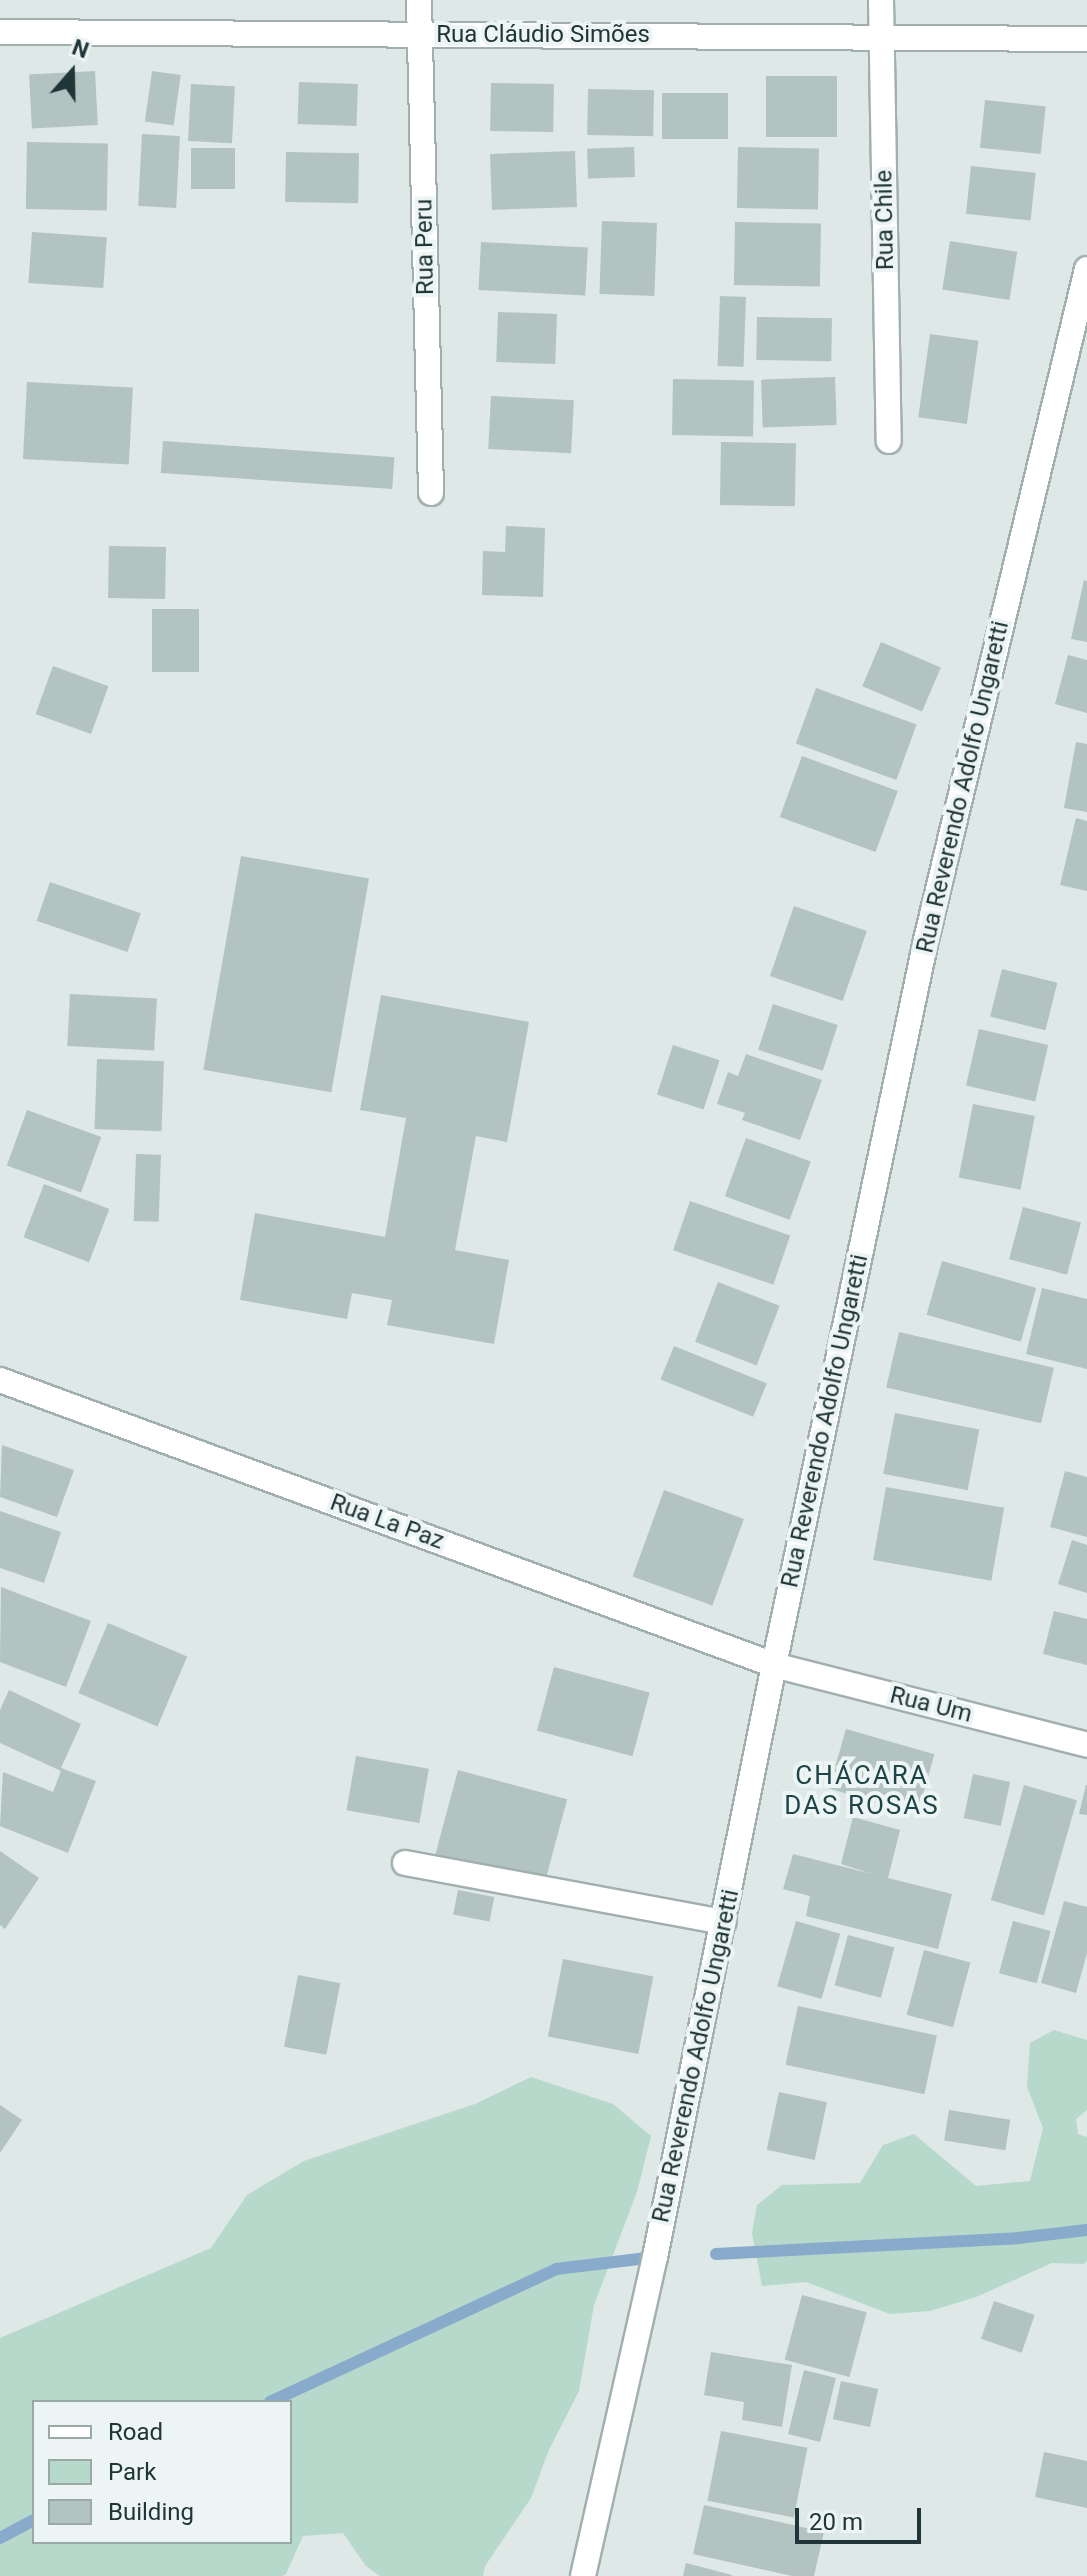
<!DOCTYPE html>
<meta charset="utf-8">
<style>
body{margin:0}
#map{position:relative;width:1087px;height:2576px;overflow:hidden;background:#dde8e7;font-family:Roboto,sans-serif}
div>[style]{position:absolute}
.green>*{inset:0;background:#b7d9cb}
.stream>*{height:12px;margin:-6px;padding:0 6px;transform-origin:6px;border-radius:6px;background:#88abcb}
.building>*{inset:0;background:#b3c3c1;transform-origin:0 0}
.roads{filter:drop-shadow(2px 0 #a1afaf) drop-shadow(-2px 0 #a1afaf) drop-shadow(0 2px #a1afaf) drop-shadow(0 -2px #a1afaf)}
.minor>*{height:24px;margin:-12px;padding:0 12px;transform-origin:12px;border-radius:12px;background:#fff}
span{translate:-50% -50%;white-space:nowrap;text-align:center;line-height:1.15;-webkit-text-stroke:8px #edf5f4;paint-order:stroke}
.street-label{font-size:24px;color:#203537}
.neighbourhood-label{font-size:26px;color:#1e4447;letter-spacing:2px}
.legend{position:absolute;left:32px;top:2400px;width:260px;height:144px;box-sizing:border-box;background:#edf5f4;border:2px solid #9ba8a8;margin:0;padding:10px 14px;list-style:none;font-size:24px;color:#203537}
.legend li{display:flex;align-items:center;gap:16px;height:40px}
.legend b{width:40px;border:2px solid #9ba8a8}
.north{position:absolute;left:32px;top:32px;width:80px;height:80px;-webkit-text-stroke:6px #edf5f4;paint-order:stroke;rotate:20deg;font-size:22px;font-weight:700;line-height:32px;text-align:center;color:#203537}
.north::after{content:'';display:block;margin:auto;width:28px;height:36px;background:#203537;clip-path:polygon(50% 0,100% 100%,50% 72%,0 100%)}
.scale{position:absolute;left:795px;top:2508px;width:126px;height:36px;box-sizing:border-box;border:4px solid #203537;border-top:0;padding-left:10px;font-size:24px;line-height:28px;white-space:nowrap;color:#203537;-webkit-text-stroke:6px #edf5f4;paint-order:stroke}
</style>
<div id="map">
<div class="green">
<div style="clip-path:polygon(1054px 2030px,1087px 2040px,1087px 2110px,1076px 2119px,1078px 2134px,1087px 2137px,1087px 2261px,1083px 2264px,1052px 2263px,976px 2297px,930px 2311px,890px 2314px,806px 2282px,762px 2286px,752px 2233px,757px 2205px,782px 2185px,860px 2183px,883px 2145px,914px 2134px,976px 2186px,1030px 2181px,1043px 2128px,1027px 2087px,1030px 2043px)"></div>
<div style="clip-path:polygon(evenodd,531px 2077px,613px 2104px,651px 2136px,637px 2192px,594px 2305px,579px 2391px,549px 2450px,531px 2498px,485px 2566px,483px 2576px,380px 2576px,366px 2566px,343px 2533px,303px 2536px,286px 2574px,282px 2576px,0 2576px,0 2338px,211px 2248px,247px 2195px,304px 2161px,475px 2104px,531px 2077px,290px 2402px,290px 2542px,34px 2542px,34px 2402px,290px 2402px)"></div>
</div>
<div class="stream">
<div style="left:716px;top:2254px;width:302px;rotate:-3deg"></div>
<div style="left:1018px;top:2238px;width:69px;rotate:-6.6deg"></div>
<div style="left:270px;top:2402px;width:315px;rotate:-24.9deg"></div>
<div style="left:556px;top:2269px;width:100px;rotate:-6.9deg"></div>
<div style="left:0;top:2538px;width:38px;rotate:-28deg"></div>
</div>
<div class="building">
<div style="left:95px;top:71px;width:54px;height:66px;rotate:87deg"></div>
<div style="left:152px;top:71px;width:29px;height:51px;rotate:8deg"></div>
<div style="left:766px;top:76px;width:71px;height:61px"></div>
<div style="left:299px;top:82px;width:59px;height:42px;rotate:2deg"></div>
<div style="left:491px;top:83px;width:63px;height:48px;rotate:1deg"></div>
<div style="left:191px;top:84px;width:44px;height:57px;rotate:3deg"></div>
<div style="left:588px;top:89px;width:66px;height:46px;rotate:1deg"></div>
<div style="left:662px;top:93px;width:66px;height:46px"></div>
<div style="left:985px;top:100px;width:61px;height:48px;rotate:6deg"></div>
<div style="left:142px;top:134px;width:38px;height:72px;rotate:3deg"></div>
<div style="left:27px;top:142px;width:81px;height:67px;rotate:1deg"></div>
<div style="left:634px;top:147px;width:30px;height:47px;rotate:88deg"></div>
<div style="left:738px;top:147px;width:81px;height:61px;rotate:1deg"></div>
<div style="left:191px;top:148px;width:44px;height:41px"></div>
<div style="left:575px;top:151px;width:56px;height:85px;rotate:88deg"></div>
<div style="left:286px;top:152px;width:73px;height:50px;rotate:1deg"></div>
<div style="left:971px;top:166px;width:65px;height:48px;rotate:6deg"></div>
<div style="left:602px;top:221px;width:55px;height:73px;rotate:2deg"></div>
<div style="left:735px;top:222px;width:86px;height:63px;rotate:1deg"></div>
<div style="left:32px;top:232px;width:75px;height:51px;rotate:4deg"></div>
<div style="left:950px;top:241px;width:68px;height:49px;rotate:9deg"></div>
<div style="left:481px;top:242px;width:107px;height:48px;rotate:3deg"></div>
<div style="left:720px;top:296px;width:26px;height:70px;rotate:2deg"></div>
<div style="left:498px;top:312px;width:59px;height:50px;rotate:2deg"></div>
<div style="left:757px;top:317px;width:75px;height:43px;rotate:1deg"></div>
<div style="left:930px;top:334px;width:49px;height:84px;rotate:8deg"></div>
<div style="left:835px;top:377px;width:48px;height:74px;rotate:88deg"></div>
<div style="left:673px;top:379px;width:81px;height:56px;rotate:1deg"></div>
<div style="left:27px;top:382px;width:106px;height:77px;rotate:3deg"></div>
<div style="left:491px;top:396px;width:83px;height:53px;rotate:3deg"></div>
<div style="left:163px;top:441px;width:232px;height:32px;rotate:4deg"></div>
<div style="left:721px;top:442px;width:75px;height:63px;rotate:1deg"></div>
<div style="clip-path:polygon(506px 526px,545px 528px,543px 597px,482px 595px,483px 551px,505px 552px)"></div>
<div style="left:109px;top:546px;width:57px;height:52px;rotate:1deg"></div>
<div style="clip-path:polygon(1084px 580px,1087px 581px,1087px 642px,1071px 639px)"></div>
<div style="left:199px;top:609px;width:63px;height:47px;rotate:90deg"></div>
<div style="left:881px;top:642px;width:65px;height:48px;rotate:23deg"></div>
<div style="clip-path:polygon(1068px 655px,1087px 660px,1087px 713px,1055px 704px)"></div>
<div style="left:53px;top:666px;width:59px;height:51px;rotate:20deg"></div>
<div style="left:816px;top:688px;width:107px;height:59px;rotate:20deg"></div>
<div style="clip-path:polygon(1076px 742px,1087px 744px,1087px 812px,1064px 808px)"></div>
<div style="left:802px;top:756px;width:102px;height:65px;rotate:20deg"></div>
<div style="clip-path:polygon(1076px 818px,1087px 821px,1087px 891px,1060px 885px)"></div>
<div style="left:241px;top:856px;width:130px;height:217px;rotate:10deg"></div>
<div style="left:50px;top:882px;width:96px;height:41px;rotate:19deg"></div>
<div style="left:794px;top:906px;width:77px;height:74px;rotate:19deg"></div>
<div style="left:1002px;top:969px;width:57px;height:49px;rotate:14deg"></div>
<div style="left:70px;top:994px;width:87px;height:52px;rotate:3deg"></div>
<div style="clip-path:polygon(381px 995px,529px 1022px,507px 1142px,476px 1136px,455px 1250px,509px 1260px,494px 1344px,387px 1325px,392px 1300px,352px 1293px,347px 1319px,240px 1300px,255px 1213px,385px 1237px,406px 1118px,360px 1110px)"></div>
<div style="left:773px;top:1004px;width:68px;height:48px;rotate:18deg"></div>
<div style="left:979px;top:1029px;width:71px;height:58px;rotate:13deg"></div>
<div style="left:673px;top:1045px;width:49px;height:52px;rotate:18deg"></div>
<div style="clip-path:polygon(746px 1054px,822px 1080px,800px 1140px,742px 1120px,745px 1113px,717px 1104px,728px 1072px,738px 1076px)"></div>
<div style="left:97px;top:1059px;width:67px;height:70px;rotate:2deg"></div>
<div style="left:973px;top:1104px;width:63px;height:75px;rotate:11deg"></div>
<div style="left:27px;top:1110px;width:79px;height:59px;rotate:20deg"></div>
<div style="left:746px;top:1138px;width:69px;height:62px;rotate:20deg"></div>
<div style="left:136px;top:1154px;width:25px;height:67px;rotate:2deg"></div>
<div style="left:44px;top:1184px;width:70px;height:57px;rotate:21deg"></div>
<div style="left:690px;top:1201px;width:106px;height:52px;rotate:19deg"></div>
<div style="left:1023px;top:1207px;width:60px;height:54px;rotate:15deg"></div>
<div style="left:942px;top:1261px;width:98px;height:56px;rotate:16deg"></div>
<div style="left:718px;top:1282px;width:66px;height:64px;rotate:21deg"></div>
<div style="clip-path:polygon(1042px 1288px,1087px 1299px,1087px 1369px,1026px 1354px)"></div>
<div style="left:899px;top:1332px;width:159px;height:57px;rotate:13deg"></div>
<div style="left:674px;top:1346px;width:100px;height:36px;rotate:22deg"></div>
<div style="left:895px;top:1413px;width:86px;height:62px;rotate:11deg"></div>
<div style="clip-path:polygon(2px 1445px,74px 1470px,57px 1517px,0 1497px)"></div>
<div style="clip-path:polygon(1065px 1471px,1087px 1477px,1087px 1537px,1050px 1527px)"></div>
<div style="left:886px;top:1487px;width:120px;height:74px;rotate:10deg"></div>
<div style="left:664px;top:1490px;width:85px;height:92px;rotate:20deg"></div>
<div style="clip-path:polygon(0 1511px,61px 1532px,44px 1583px,0 1568px)"></div>
<div style="clip-path:polygon(1072px 1540px,1087px 1545px,1087px 1593px,1058px 1584px)"></div>
<div style="clip-path:polygon(1px 1587px,91px 1621px,66px 1687px,0 1662px)"></div>
<div style="clip-path:polygon(1054px 1611px,1087px 1619px,1087px 1665px,1043px 1654px)"></div>
<div style="left:108px;top:1623px;width:86px;height:76px;rotate:23deg"></div>
<div style="left:554px;top:1667px;width:99px;height:66px;rotate:15deg"></div>
<div style="clip-path:polygon(9px 1690px,81px 1724px,61px 1768px,96px 1781px,68px 1853px,0 1826px,3px 1772px,53px 1792px,61px 1771px,0 1743px,0 1710px)"></div>
<div style="left:846px;top:1729px;width:92px;height:62px;rotate:16deg"></div>
<div style="left:356px;top:1756px;width:74px;height:55px;rotate:10deg"></div>
<div style="left:458px;top:1770px;width:113px;height:88px;rotate:15deg"></div>
<div style="left:973px;top:1774px;width:38px;height:45px;rotate:12deg"></div>
<div style="left:1024px;top:1785px;width:55px;height:120px;rotate:16deg"></div>
<div style="clip-path:polygon(1086px 1785px,1087px 1785px,1087px 1815px,1079px 1814px)"></div>
<div style="clip-path:polygon(853px 1817px,900px 1830px,888px 1878px,952px 1894px,938px 1949px,806px 1916px,810px 1896px,783px 1889px,793px 1854px,872px 1874px,841px 1864px)"></div>
<div style="clip-path:polygon(0 1851px,39px 1878px,5px 1929px,0 1925px)"></div>
<div style="left:458px;top:1890px;width:37px;height:25px;rotate:11deg"></div>
<div style="clip-path:polygon(1064px 1901px,1087px 1907px,1087px 1953px,1076px 1993px,1041px 1983px)"></div>
<div style="left:796px;top:1921px;width:46px;height:68px;rotate:16deg"></div>
<div style="left:1013px;top:1921px;width:39px;height:54px;rotate:15deg"></div>
<div style="left:848px;top:1935px;width:48px;height:52px;rotate:15deg"></div>
<div style="left:924px;top:1950px;width:48px;height:67px;rotate:15deg"></div>
<div style="left:563px;top:1959px;width:92px;height:79px;rotate:11deg"></div>
<div style="left:298px;top:1975px;width:43px;height:73px;rotate:11deg"></div>
<div style="left:798px;top:2006px;width:142px;height:60px;rotate:12deg"></div>
<div style="left:779px;top:2092px;width:49px;height:59px;rotate:12deg"></div>
<div style="clip-path:polygon(0 2105px,22px 2120px,0 2153px)"></div>
<div style="left:949px;top:2110px;width:62px;height:31px;rotate:9deg"></div>
<div style="left:802px;top:2295px;width:67px;height:67px;rotate:15deg"></div>
<div style="left:994px;top:2301px;width:43px;height:40px;rotate:19deg"></div>
<div style="clip-path:polygon(711px 2352px,792px 2365px,782px 2427px,742px 2420px,744px 2402px,704px 2395px)"></div>
<div style="left:804px;top:2370px;width:33px;height:66px;rotate:14deg"></div>
<div style="left:841px;top:2381px;width:38px;height:39px;rotate:12deg"></div>
<div style="left:721px;top:2431px;width:88px;height:71px;rotate:11deg"></div>
<div style="clip-path:polygon(1044px 2452px,1087px 2461px,1087px 2508px,1035px 2497px)"></div>
<div style="clip-path:polygon(704px 2505px,824px 2532px,814px 2576px,792px 2576px,693px 2554px)"></div>
<div style="clip-path:polygon(686px 2563px,732px 2575px,732px 2576px,683px 2576px)"></div>
</div>
<div class="roads">
<div class="minor">
<div style="left:419px;top:0;width:493px;rotate:88.6deg"></div>
<div style="left:881px;top:0;width:441px;rotate:89deg"></div>
<div style="left:0;top:32px;width:1087px;rotate:0.37deg"></div>
<div style="left:0;top:1380px;width:825px;rotate:20.21deg"></div>
<div style="left:774px;top:1665px;width:323px;rotate:14.3deg"></div>
<div style="left:405px;top:1863px;width:324px;rotate:10.5deg"></div>
<div style="left:583px;top:2576px;width:327px;rotate:-77.3deg"></div>
<div style="left:655px;top:2257px;width:604px;rotate:-78.63deg"></div>
<div style="left:774px;top:1665px;width:741px;rotate:-78.16deg"></div>
<div style="left:926px;top:940px;width:690px;rotate:-76.51deg"></div>
</div>
</div>
<div class="street-label">
<span style="left:543px;top:35px">Rua Cláudio Simões</span>
<span style="left:885px;top:220px;rotate:-91deg">Rua Chile</span>
<span style="left:425px;top:247px;rotate:-91deg">Rua Peru</span>
<span style="left:963px;top:787px;rotate:-77deg">Rua Reverendo Adolfo Ungaretti</span>
<span style="left:825px;top:1421px;rotate:-78deg">Rua Reverendo Adolfo Ungaretti</span>
<span style="left:387px;top:1522px;rotate:20deg">Rua La Paz</span>
<span style="left:931px;top:1705px;rotate:14deg">Rua Um</span>
<span style="left:696px;top:2056px;rotate:-78deg">Rua Reverendo Adolfo Ungaretti</span>
</div>
<div class="neighbourhood-label">
<span style="left:862px;top:1791px">CHÁCARA<br>DAS ROSAS</span>
</div>
<ul class="legend">
<li><b style="height:10px;background:#fff"></b>Road</li>
<li><b style="height:22px;background:#b7d9cb"></b>Park</li>
<li><b style="height:22px;background:#b3c3c1"></b>Building</li>
</ul>
<div class="north">N</div>
<div class="scale">20 m</div>
</div>
